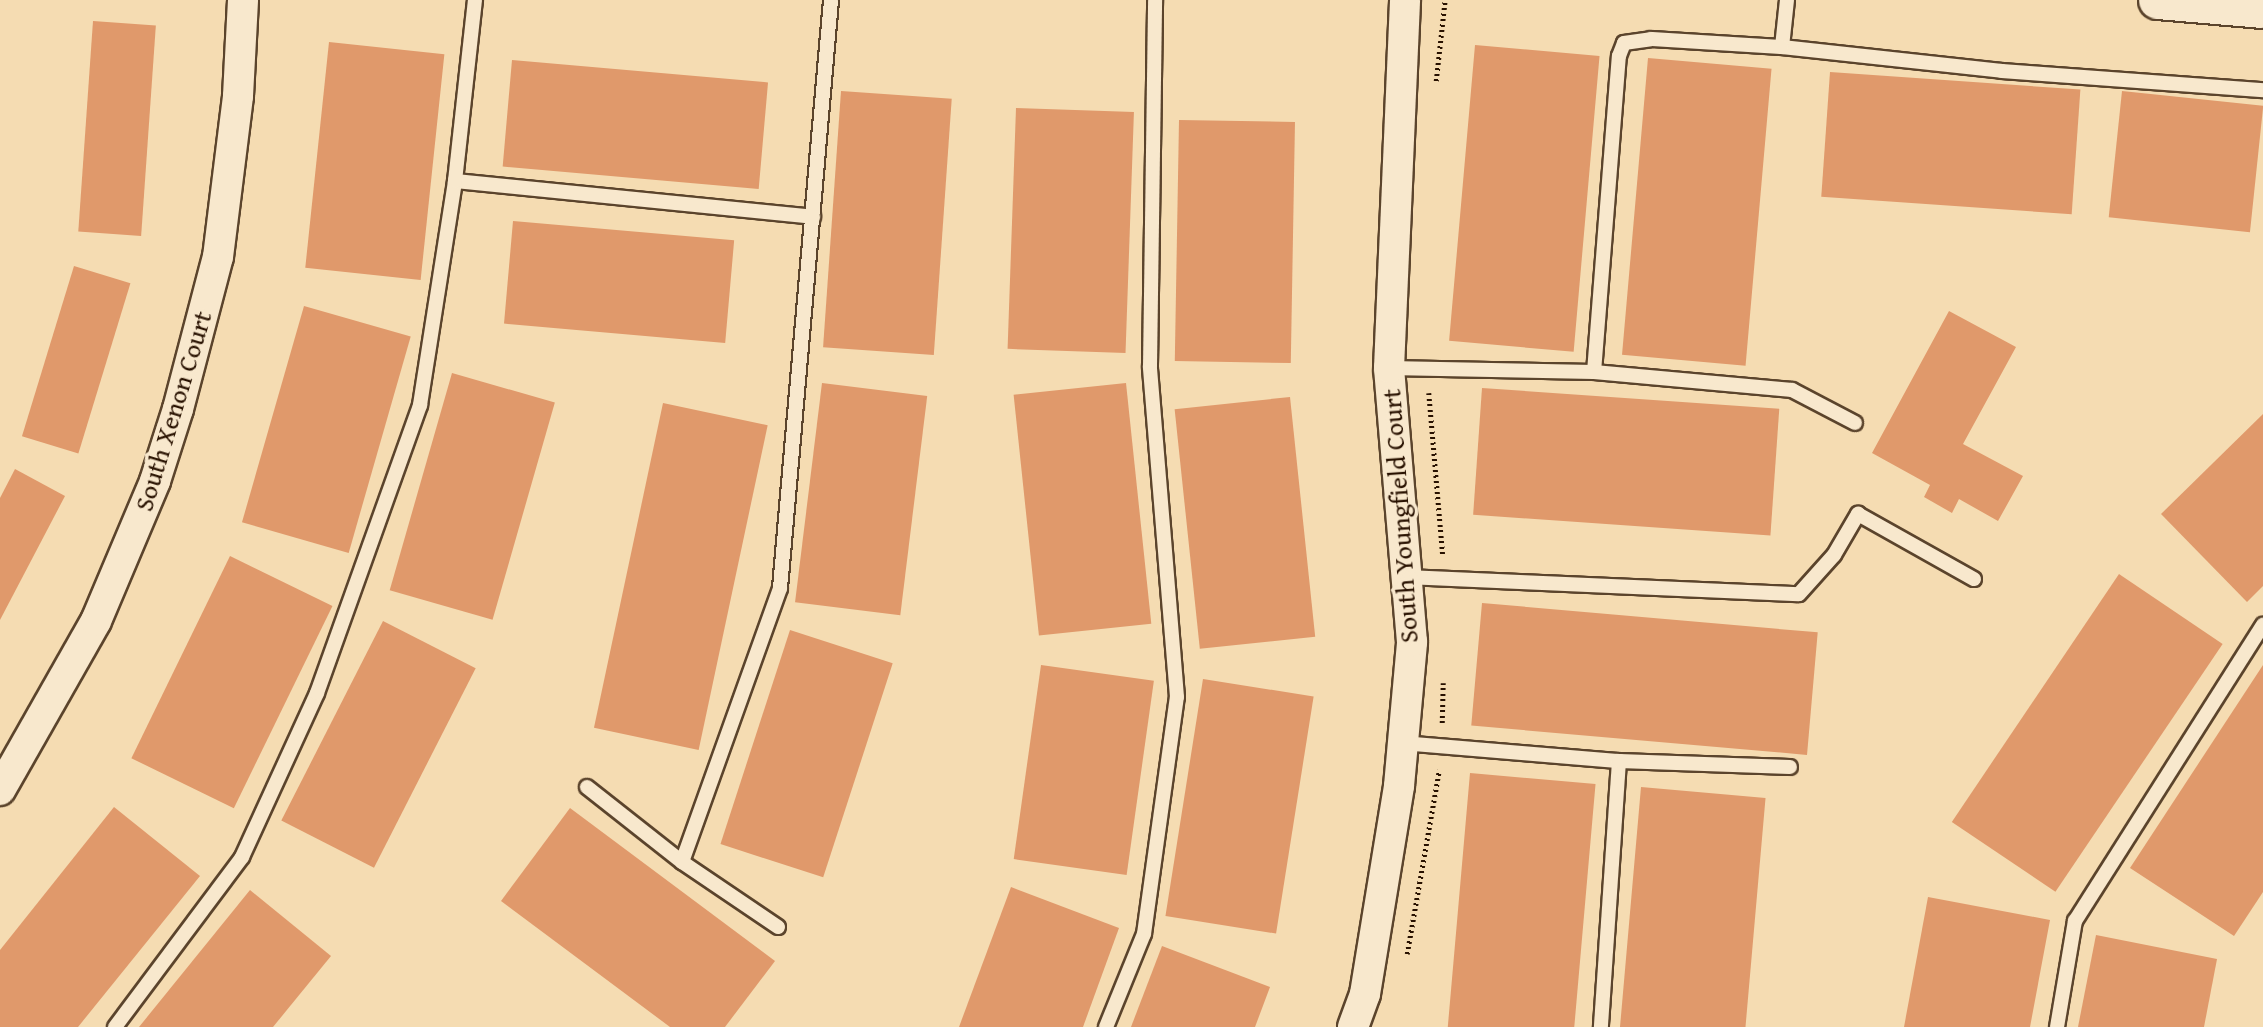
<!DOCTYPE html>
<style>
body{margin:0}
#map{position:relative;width:2263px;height:1027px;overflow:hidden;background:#f5dcb2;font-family:"Gentium Book Plus",serif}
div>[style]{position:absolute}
.building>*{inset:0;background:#e0996b;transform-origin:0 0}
.path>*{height:4.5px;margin-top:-2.25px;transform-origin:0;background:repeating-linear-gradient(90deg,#281100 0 2px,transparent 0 5.5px)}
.roads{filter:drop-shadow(2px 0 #5b442c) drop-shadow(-2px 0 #5b442c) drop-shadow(0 2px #5b442c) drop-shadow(0 -2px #5b442c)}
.lane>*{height:14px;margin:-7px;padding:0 7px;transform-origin:7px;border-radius:7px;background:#f8e8cd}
.street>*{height:30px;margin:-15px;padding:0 15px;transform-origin:15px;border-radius:15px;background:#f8e8cd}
.secondary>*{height:38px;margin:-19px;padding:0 19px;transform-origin:19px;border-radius:19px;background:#f8e8cd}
span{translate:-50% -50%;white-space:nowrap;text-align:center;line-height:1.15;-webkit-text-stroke:7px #f8e8cd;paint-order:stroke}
.street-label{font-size:26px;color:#281100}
</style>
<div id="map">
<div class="building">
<div style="left:93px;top:21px;width:63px;height:211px;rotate:4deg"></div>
<div style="left:329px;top:42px;width:116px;height:227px;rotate:6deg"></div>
<div style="left:1475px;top:45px;width:125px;height:297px;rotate:5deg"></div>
<div style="left:1648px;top:58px;width:124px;height:298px;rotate:5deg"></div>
<div style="left:512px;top:60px;width:257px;height:107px;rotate:5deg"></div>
<div style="left:1830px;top:72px;width:251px;height:125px;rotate:4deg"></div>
<div style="left:841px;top:91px;width:111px;height:257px;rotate:4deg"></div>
<div style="left:2122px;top:91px;width:142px;height:127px;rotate:6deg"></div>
<div style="left:1016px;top:108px;width:118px;height:241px;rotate:2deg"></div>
<div style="left:1179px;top:120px;width:116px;height:241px;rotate:1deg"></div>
<div style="left:513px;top:221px;width:222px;height:103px;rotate:5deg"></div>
<div style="left:74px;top:266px;width:59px;height:178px;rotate:17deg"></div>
<div style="left:304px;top:306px;width:111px;height:225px;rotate:16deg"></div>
<div style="clip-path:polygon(1949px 311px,2016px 347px,1963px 444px,2023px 476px,1998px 521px,1959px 499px,1952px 513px,1924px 497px,1930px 485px,1872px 453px)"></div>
<div style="left:452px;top:373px;width:107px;height:226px;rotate:16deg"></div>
<div style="left:822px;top:383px;width:106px;height:221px;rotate:7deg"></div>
<div style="left:1126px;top:383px;width:242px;height:113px;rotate:84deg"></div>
<div style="left:1482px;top:388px;width:298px;height:127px;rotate:4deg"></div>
<div style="left:1290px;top:397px;width:241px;height:116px;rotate:84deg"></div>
<div style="left:663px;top:403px;width:107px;height:332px;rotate:12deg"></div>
<div style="clip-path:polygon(2263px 414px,2263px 586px,2247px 602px,2161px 514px)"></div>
<div style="clip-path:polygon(15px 469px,65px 496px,0 620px,0 498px)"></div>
<div style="left:230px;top:556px;width:114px;height:225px;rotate:26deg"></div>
<div style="left:2119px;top:574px;width:125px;height:299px;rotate:34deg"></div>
<div style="left:1482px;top:603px;width:337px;height:123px;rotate:5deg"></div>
<div style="left:383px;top:621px;width:104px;height:224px;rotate:27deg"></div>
<div style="left:790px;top:630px;width:108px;height:225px;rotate:18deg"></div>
<div style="left:1041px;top:665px;width:114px;height:196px;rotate:8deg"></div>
<div style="clip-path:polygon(2263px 665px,2263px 892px,2234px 936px,2130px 868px)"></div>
<div style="left:1203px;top:679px;width:112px;height:240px;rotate:9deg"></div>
<div style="left:1470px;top:773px;width:126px;height:255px;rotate:5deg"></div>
<div style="left:1641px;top:787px;width:125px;height:241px;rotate:5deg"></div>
<div style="clip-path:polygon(114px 807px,200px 876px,78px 1027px,0 1027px,0 950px)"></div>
<div style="clip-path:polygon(570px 808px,775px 961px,725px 1027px,670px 1027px,501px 901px)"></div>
<div style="clip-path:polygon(1011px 887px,1119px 928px,1083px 1027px,959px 1027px)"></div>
<div style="clip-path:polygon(250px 890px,331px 956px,273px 1027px,139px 1027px)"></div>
<div style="clip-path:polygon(1928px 897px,2050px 920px,2030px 1027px,1904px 1027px)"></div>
<div style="clip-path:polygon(2096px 935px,2217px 959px,2204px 1027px,2078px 1027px)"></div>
<div style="clip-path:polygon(1162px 946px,1270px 987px,1255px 1027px,1131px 1027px)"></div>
</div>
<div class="path">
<div style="left:1436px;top:81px;width:81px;rotate:-83.7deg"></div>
<div style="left:1429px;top:393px;width:163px;rotate:85.1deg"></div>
<div style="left:1442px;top:723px;width:40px;rotate:-88.6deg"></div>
<div style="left:1407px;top:954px;width:187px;rotate:-80.1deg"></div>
</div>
<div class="roads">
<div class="lane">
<div style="left:1787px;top:0;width:47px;rotate:96.1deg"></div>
<div style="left:1782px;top:47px;width:221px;rotate:6.2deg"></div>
<div style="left:2002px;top:71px;width:262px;rotate:4.2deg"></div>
<div style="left:455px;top:181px;width:360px;rotate:5.7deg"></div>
<div style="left:1389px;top:368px;width:205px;rotate:1.1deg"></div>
<div style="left:1594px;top:372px;width:199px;rotate:5.2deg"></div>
<div style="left:1792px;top:390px;width:71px;rotate:27.6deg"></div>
<div style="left:1594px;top:372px;width:317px;rotate:-85.5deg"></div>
<div style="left:1619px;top:56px;width:14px;rotate:-69deg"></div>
<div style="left:1624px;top:43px;width:27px;rotate:-8deg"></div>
<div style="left:1651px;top:39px;width:131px;rotate:3.5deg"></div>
<div style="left:1406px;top:577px;width:393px;rotate:2.5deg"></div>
<div style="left:1799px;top:594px;width:52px;rotate:-48.1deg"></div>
<div style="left:1834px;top:555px;width:48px;rotate:-59.7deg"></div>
<div style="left:1858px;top:514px;width:133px;rotate:29.3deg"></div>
<div style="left:1403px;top:743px;width:217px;rotate:4.8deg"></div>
<div style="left:1619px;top:761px;width:267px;rotate:93.9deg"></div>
<div style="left:1619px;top:761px;width:171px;rotate:2deg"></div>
<div style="left:587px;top:787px;width:121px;rotate:38.3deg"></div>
<div style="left:682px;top:862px;width:116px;rotate:34.1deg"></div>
<div style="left:682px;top:862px;width:291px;rotate:-70.3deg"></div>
<div style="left:780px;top:588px;width:590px;rotate:-85.04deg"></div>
<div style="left:115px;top:1027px;width:212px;rotate:-53.2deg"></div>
<div style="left:242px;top:857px;width:180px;rotate:-65.4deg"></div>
<div style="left:317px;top:693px;width:306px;rotate:-70.3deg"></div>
<div style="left:420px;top:405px;width:227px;rotate:-81.1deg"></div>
<div style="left:455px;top:181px;width:182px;rotate:-83.7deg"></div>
<div style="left:1106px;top:1027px;width:100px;rotate:-67.8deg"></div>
<div style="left:1144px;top:934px;width:239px;rotate:-82.1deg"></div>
<div style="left:1177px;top:697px;width:332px;rotate:-94.7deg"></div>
<div style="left:1150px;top:366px;width:366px;rotate:-89.2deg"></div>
<div style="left:2057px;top:1027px;width:108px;rotate:-80.4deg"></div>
<div style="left:2075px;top:921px;width:351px;rotate:-57.6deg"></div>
</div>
<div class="street">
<div style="left:0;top:790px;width:194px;rotate:-60.4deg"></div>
<div style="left:96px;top:621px;width:152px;rotate:-67.1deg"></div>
<div style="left:155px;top:481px;width:76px;rotate:-72.3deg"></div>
<div style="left:178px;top:409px;width:157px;rotate:-75.3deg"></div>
<div style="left:218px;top:257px;width:162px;rotate:-82.9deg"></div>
<div style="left:238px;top:96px;width:96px;rotate:-87deg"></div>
<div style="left:1353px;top:1027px;width:35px;rotate:-70deg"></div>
<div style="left:1365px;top:994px;width:211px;rotate:-80.7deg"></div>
<div style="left:1399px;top:786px;width:145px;rotate:-84.8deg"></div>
<div style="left:1412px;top:642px;width:275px;rotate:-94.8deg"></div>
<div style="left:1389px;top:368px;width:368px;rotate:-87.5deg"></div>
</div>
<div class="secondary">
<div style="left:2158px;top:0;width:105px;rotate:4.9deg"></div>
</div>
</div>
<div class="street-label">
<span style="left:173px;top:411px;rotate:-73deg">South Xenon Court</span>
<span style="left:1400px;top:516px;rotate:-94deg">South Youngfield Court</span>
</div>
</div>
